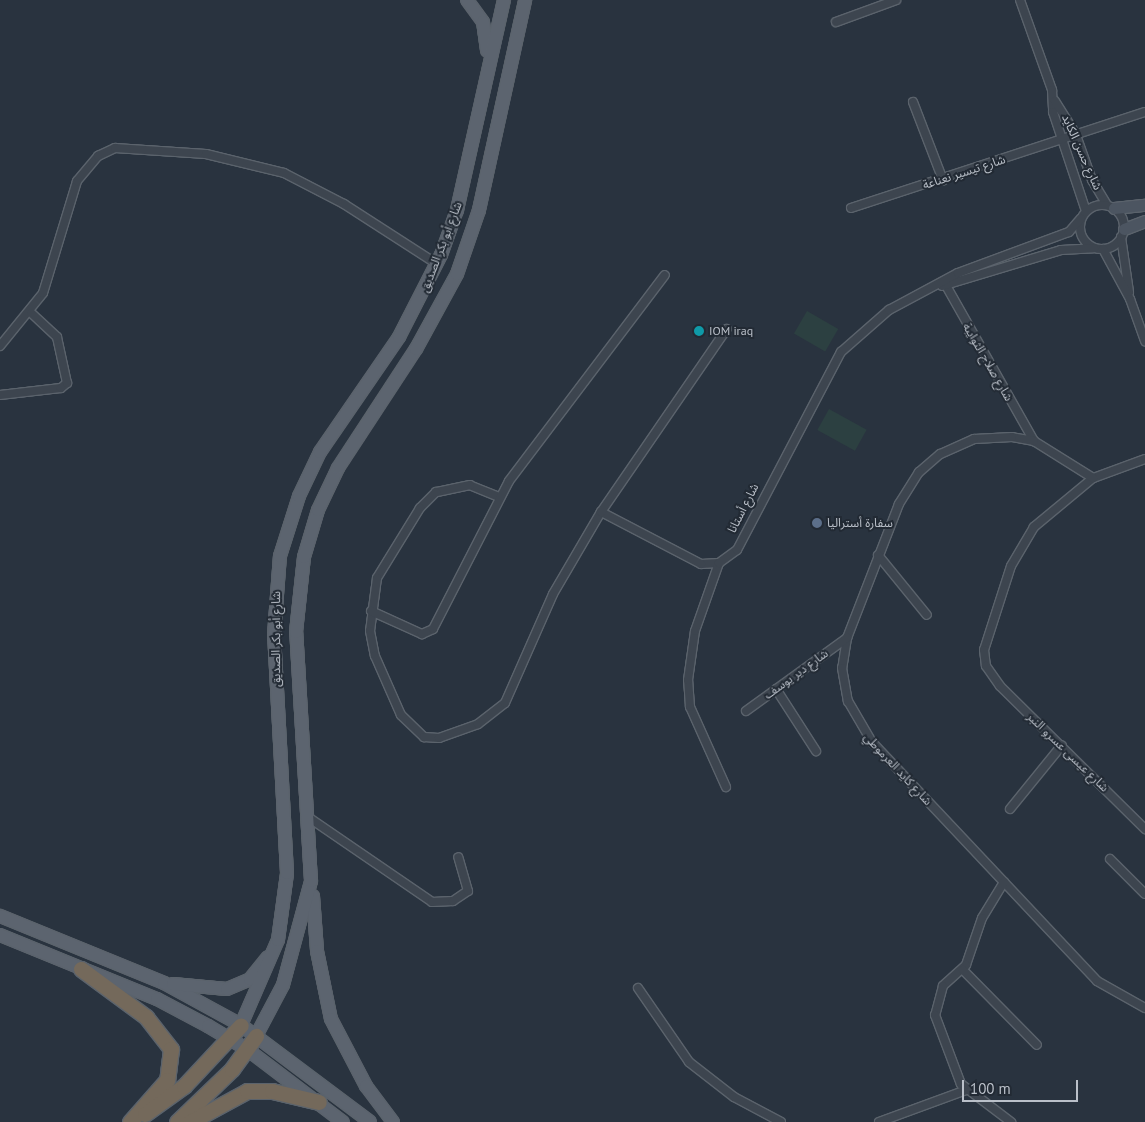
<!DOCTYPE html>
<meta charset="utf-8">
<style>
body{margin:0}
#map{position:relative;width:1145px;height:1122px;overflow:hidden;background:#29333f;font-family:"PT Sans","Noto Sans Arabic",sans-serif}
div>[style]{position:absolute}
.green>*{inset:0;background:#2c4041;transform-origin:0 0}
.roads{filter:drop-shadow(1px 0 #5b636c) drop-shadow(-1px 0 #5b636c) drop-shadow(0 1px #5b636c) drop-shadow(0 -1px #5b636c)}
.street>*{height:8px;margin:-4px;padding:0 4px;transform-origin:4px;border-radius:4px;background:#3d454f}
.street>.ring{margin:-4px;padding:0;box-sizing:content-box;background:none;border:8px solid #3d454f;border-radius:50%}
.secondary>*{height:11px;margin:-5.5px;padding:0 5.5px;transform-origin:5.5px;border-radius:5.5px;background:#4c5561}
.primary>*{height:12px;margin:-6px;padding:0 6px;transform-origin:6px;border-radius:6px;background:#5c646f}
.highway>*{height:15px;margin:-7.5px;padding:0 7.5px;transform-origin:7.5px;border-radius:7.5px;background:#74695b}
.dots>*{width:14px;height:14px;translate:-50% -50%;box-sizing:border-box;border:2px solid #222a34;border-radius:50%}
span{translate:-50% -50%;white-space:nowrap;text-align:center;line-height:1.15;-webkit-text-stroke:4px #222a34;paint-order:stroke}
.street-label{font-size:12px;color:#bac0c9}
.poi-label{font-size:12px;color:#bac0c9}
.left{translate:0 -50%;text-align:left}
.scale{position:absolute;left:962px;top:1080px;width:116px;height:22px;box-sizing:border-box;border:2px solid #bac0c9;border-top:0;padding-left:6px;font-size:15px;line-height:18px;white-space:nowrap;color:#bac0c9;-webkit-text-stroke:4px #222a34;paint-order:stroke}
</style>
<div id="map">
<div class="green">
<div style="left:807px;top:311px;width:36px;height:26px;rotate:30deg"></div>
<div style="left:829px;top:409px;width:43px;height:24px;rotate:29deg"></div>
</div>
<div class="roads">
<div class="street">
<div style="left:1020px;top:0;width:96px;rotate:70.4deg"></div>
<div style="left:1052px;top:90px;width:22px;rotate:87deg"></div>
<div style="left:1053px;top:112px;width:104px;rotate:71.6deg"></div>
<div style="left:836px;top:22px;width:64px;rotate:-20.1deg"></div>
<div style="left:1055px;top:101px;width:40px;rotate:58deg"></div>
<div style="left:1076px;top:135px;width:48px;rotate:70.4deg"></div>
<div style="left:1092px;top:180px;width:29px;rotate:59deg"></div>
<div style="left:913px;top:102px;width:84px;rotate:69deg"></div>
<div class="ring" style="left:1080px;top:205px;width:36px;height:36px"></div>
<div style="left:851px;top:208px;width:309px;rotate:-18.1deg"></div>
<div style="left:1121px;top:237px;width:56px;rotate:81.7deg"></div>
<div style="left:1103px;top:249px;width:57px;rotate:61.6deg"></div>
<div style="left:1130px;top:299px;width:45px;rotate:70.3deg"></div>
<div style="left:944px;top:282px;width:183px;rotate:60.5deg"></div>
<div style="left:942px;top:286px;width:124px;rotate:-16.8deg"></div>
<div style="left:1061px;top:250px;width:33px;rotate:-3deg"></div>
<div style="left:0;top:346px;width:68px;rotate:-50.9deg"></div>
<div style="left:43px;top:293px;width:117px;rotate:-73.1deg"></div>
<div style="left:77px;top:181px;width:33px;rotate:-50deg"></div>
<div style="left:98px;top:156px;width:19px;rotate:-25deg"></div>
<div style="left:115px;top:148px;width:91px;rotate:3.8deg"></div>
<div style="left:206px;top:154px;width:80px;rotate:13.7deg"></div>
<div style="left:284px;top:173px;width:68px;rotate:27.3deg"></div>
<div style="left:344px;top:204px;width:111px;rotate:32.8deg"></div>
<div style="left:0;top:395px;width:61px;rotate:-6.5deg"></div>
<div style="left:61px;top:388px;width:8px;rotate:-40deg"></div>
<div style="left:67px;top:383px;width:47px;rotate:-102.3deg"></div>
<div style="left:57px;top:337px;width:35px;rotate:-137deg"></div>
<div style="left:1145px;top:459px;width:55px;rotate:159.9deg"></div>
<div style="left:1093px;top:478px;width:77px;rotate:140.3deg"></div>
<div style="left:1034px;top:527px;width:45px;rotate:120.5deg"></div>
<div style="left:1011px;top:566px;width:88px;rotate:107.8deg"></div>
<div style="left:984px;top:650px;width:16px;rotate:83deg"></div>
<div style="left:986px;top:666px;width:24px;rotate:55deg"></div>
<div style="left:1000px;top:686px;width:204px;rotate:44.6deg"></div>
<div style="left:1093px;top:478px;width:70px;rotate:-147.9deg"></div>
<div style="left:1034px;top:441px;width:22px;rotate:-170deg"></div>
<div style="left:1012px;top:437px;width:38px;rotate:177deg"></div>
<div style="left:974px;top:439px;width:37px;rotate:156deg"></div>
<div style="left:940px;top:454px;width:28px;rotate:139deg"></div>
<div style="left:919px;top:472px;width:38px;rotate:122deg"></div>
<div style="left:899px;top:504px;width:144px;rotate:111.2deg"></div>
<div style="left:847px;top:638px;width:30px;rotate:99deg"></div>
<div style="left:842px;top:668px;width:34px;rotate:80deg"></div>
<div style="left:848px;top:701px;width:48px;rotate:59.7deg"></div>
<div style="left:872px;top:742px;width:328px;rotate:46.7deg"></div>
<div style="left:1097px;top:981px;width:55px;rotate:29.4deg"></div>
<div style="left:499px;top:497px;width:31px;rotate:-158deg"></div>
<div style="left:470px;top:485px;width:35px;rotate:168deg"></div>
<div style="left:436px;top:492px;width:23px;rotate:135deg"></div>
<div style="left:420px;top:508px;width:82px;rotate:121.6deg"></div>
<div style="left:377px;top:578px;width:53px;rotate:97.5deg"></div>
<div style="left:370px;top:631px;width:25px;rotate:79deg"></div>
<div style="left:375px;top:656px;width:64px;rotate:66.2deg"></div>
<div style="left:401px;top:715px;width:32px;rotate:44deg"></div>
<div style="left:424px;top:737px;width:15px;rotate:4deg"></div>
<div style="left:439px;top:738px;width:41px;rotate:-19.7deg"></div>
<div style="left:478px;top:724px;width:34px;rotate:-38deg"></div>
<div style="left:505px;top:703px;width:119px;rotate:-66.2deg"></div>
<div style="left:553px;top:594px;width:95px;rotate:-59.7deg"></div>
<div style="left:878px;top:555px;width:77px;rotate:50.8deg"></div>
<div style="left:719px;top:563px;width:18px;rotate:177deg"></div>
<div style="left:701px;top:564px;width:113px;rotate:-152.5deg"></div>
<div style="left:601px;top:512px;width:222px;rotate:-55.5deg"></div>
<div style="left:371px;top:611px;width:56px;rotate:24.3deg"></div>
<div style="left:422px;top:634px;width:12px;rotate:-24deg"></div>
<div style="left:433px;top:629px;width:166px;rotate:-62.8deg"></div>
<div style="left:509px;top:481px;width:258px;rotate:-52.9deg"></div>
<div style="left:776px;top:689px;width:74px;rotate:57.2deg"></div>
<div style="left:746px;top:711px;width:125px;rotate:-35.9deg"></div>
<div style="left:726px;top:787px;width:88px;rotate:-114.2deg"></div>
<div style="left:690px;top:707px;width:27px;rotate:-94deg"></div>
<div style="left:688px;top:680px;width:49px;rotate:-81.9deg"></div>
<div style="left:695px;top:631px;width:72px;rotate:-70.6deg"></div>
<div style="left:719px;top:563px;width:22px;rotate:-36deg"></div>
<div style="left:737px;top:550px;width:224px;rotate:-62.3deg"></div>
<div style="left:841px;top:352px;width:64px;rotate:-41.2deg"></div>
<div style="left:889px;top:310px;width:78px;rotate:-28.2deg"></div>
<div style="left:958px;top:273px;width:118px;rotate:-20.3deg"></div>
<div style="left:1069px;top:232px;width:18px;rotate:-49deg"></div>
<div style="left:1010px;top:809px;width:82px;rotate:-50.9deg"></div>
<div style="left:308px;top:817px;width:150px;rotate:34.4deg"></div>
<div style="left:432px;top:902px;width:21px;rotate:-3deg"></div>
<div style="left:453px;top:901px;width:18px;rotate:-34deg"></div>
<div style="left:468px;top:891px;width:35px;rotate:-106deg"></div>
<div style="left:1110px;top:859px;width:49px;rotate:45deg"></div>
<div style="left:1004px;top:882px;width:42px;rotate:121.4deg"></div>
<div style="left:982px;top:918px;width:50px;rotate:108.8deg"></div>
<div style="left:966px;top:965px;width:31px;rotate:138deg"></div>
<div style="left:943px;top:986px;width:30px;rotate:105deg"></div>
<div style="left:935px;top:1015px;width:74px;rotate:69.4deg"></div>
<div style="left:961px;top:1084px;width:63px;rotate:37.2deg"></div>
<div style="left:963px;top:970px;width:105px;rotate:45.4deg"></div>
<div style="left:638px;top:988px;width:90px;rotate:55.4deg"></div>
<div style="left:689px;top:1062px;width:57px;rotate:37.9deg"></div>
<div style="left:734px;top:1097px;width:53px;rotate:28deg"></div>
<div style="left:879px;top:1122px;width:93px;rotate:-20.2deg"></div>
</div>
<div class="secondary">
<div style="left:1114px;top:208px;width:31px;rotate:-6deg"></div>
<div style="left:1124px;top:229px;width:22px;rotate:-21deg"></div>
</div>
<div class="primary">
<div style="left:467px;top:0;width:27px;rotate:54deg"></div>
<div style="left:483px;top:22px;width:29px;rotate:82deg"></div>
<div style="left:313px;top:896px;width:55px;rotate:85.8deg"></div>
<div style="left:317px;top:951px;width:69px;rotate:78.4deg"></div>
<div style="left:331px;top:1019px;width:76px;rotate:62.4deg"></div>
<div style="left:366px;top:1086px;width:45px;rotate:53.1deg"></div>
<div style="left:0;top:916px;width:177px;rotate:22.2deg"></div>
<div style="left:164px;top:983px;width:88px;rotate:28.6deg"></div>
<div style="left:241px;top:1025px;width:161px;rotate:36.9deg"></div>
<div style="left:0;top:935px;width:170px;rotate:22.2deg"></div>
<div style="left:157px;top:999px;width:58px;rotate:27.9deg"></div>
<div style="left:208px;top:1026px;width:47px;rotate:31deg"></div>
<div style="left:248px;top:1050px;width:119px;rotate:37.2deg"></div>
<div style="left:173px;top:984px;width:54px;rotate:5.3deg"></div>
<div style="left:227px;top:989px;width:25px;rotate:-23deg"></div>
<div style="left:250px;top:979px;width:28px;rotate:-51deg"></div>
<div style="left:241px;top:1025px;width:93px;rotate:-66.5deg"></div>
<div style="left:278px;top:940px;width:68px;rotate:-82.3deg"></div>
<div style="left:287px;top:873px;width:238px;rotate:-93.1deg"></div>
<div style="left:274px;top:635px;width:79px;rotate:-85.7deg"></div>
<div style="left:280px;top:556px;width:63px;rotate:-72.4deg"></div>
<div style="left:299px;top:496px;width:49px;rotate:-64.5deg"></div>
<div style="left:320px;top:452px;width:140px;rotate:-55.5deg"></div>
<div style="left:399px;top:337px;width:92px;rotate:-62.9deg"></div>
<div style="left:441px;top:255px;width:48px;rotate:-70.4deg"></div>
<div style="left:457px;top:210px;width:215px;rotate:-77.4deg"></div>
<div style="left:256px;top:1036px;width:58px;rotate:-62.1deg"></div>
<div style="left:283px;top:985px;width:108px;rotate:-74.9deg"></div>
<div style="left:311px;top:881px;width:249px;rotate:-93.4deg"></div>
<div style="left:296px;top:632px;width:75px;rotate:-83.9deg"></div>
<div style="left:304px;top:557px;width:49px;rotate:-73.4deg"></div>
<div style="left:318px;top:510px;width:47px;rotate:-64.5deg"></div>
<div style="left:338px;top:468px;width:142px;rotate:-56.8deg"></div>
<div style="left:416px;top:349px;width:85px;rotate:-61.3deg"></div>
<div style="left:457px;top:274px;width:68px;rotate:-71deg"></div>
<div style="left:479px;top:210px;width:215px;rotate:-77.6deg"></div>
</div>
<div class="highway">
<div style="left:81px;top:969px;width:81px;rotate:36.4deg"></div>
<div style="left:146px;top:1017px;width:41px;rotate:52deg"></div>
<div style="left:171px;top:1049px;width:31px;rotate:97deg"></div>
<div style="left:167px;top:1080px;width:56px;rotate:131.4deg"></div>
<div style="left:145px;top:1114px;width:48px;rotate:-35.7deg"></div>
<div style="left:184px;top:1086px;width:83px;rotate:-46.9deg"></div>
<div style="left:177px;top:1122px;width:76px;rotate:-43.9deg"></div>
<div style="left:232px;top:1069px;width:41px;rotate:-54deg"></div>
<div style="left:190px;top:1122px;width:65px;rotate:-28.5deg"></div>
<div style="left:247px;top:1091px;width:25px"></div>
<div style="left:272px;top:1091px;width:48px;rotate:13.2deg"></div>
</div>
</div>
<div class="dots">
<div style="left:699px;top:331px;background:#0f9aa8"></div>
<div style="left:817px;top:523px;background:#5c6f8a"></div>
</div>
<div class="street-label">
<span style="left:1082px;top:152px;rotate:66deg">شارع حسن الكايد</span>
<span style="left:964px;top:172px;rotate:-18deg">شارع تيسير نعناعة</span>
<span style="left:441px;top:247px;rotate:-69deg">شارع أبو بكر الصديق</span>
<span style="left:988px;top:362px;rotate:60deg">شارع صلاح الثوايبة</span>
<span style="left:743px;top:508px;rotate:-63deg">شارع أستانا</span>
<span style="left:276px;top:639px;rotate:-90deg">شارع أبو بكر الصديق</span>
<span style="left:796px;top:674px;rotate:-36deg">شارع دير يوسف</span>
<span style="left:1068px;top:752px;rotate:44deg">شارع عيسى عسرو النبر</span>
<span style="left:898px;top:769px;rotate:47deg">شارع كايد العرموطي</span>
</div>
<div class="poi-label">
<span class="left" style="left:709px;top:331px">IOM iraq</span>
<span class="left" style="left:827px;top:523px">سفارة أستراليا</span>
</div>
<div class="scale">100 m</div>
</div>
